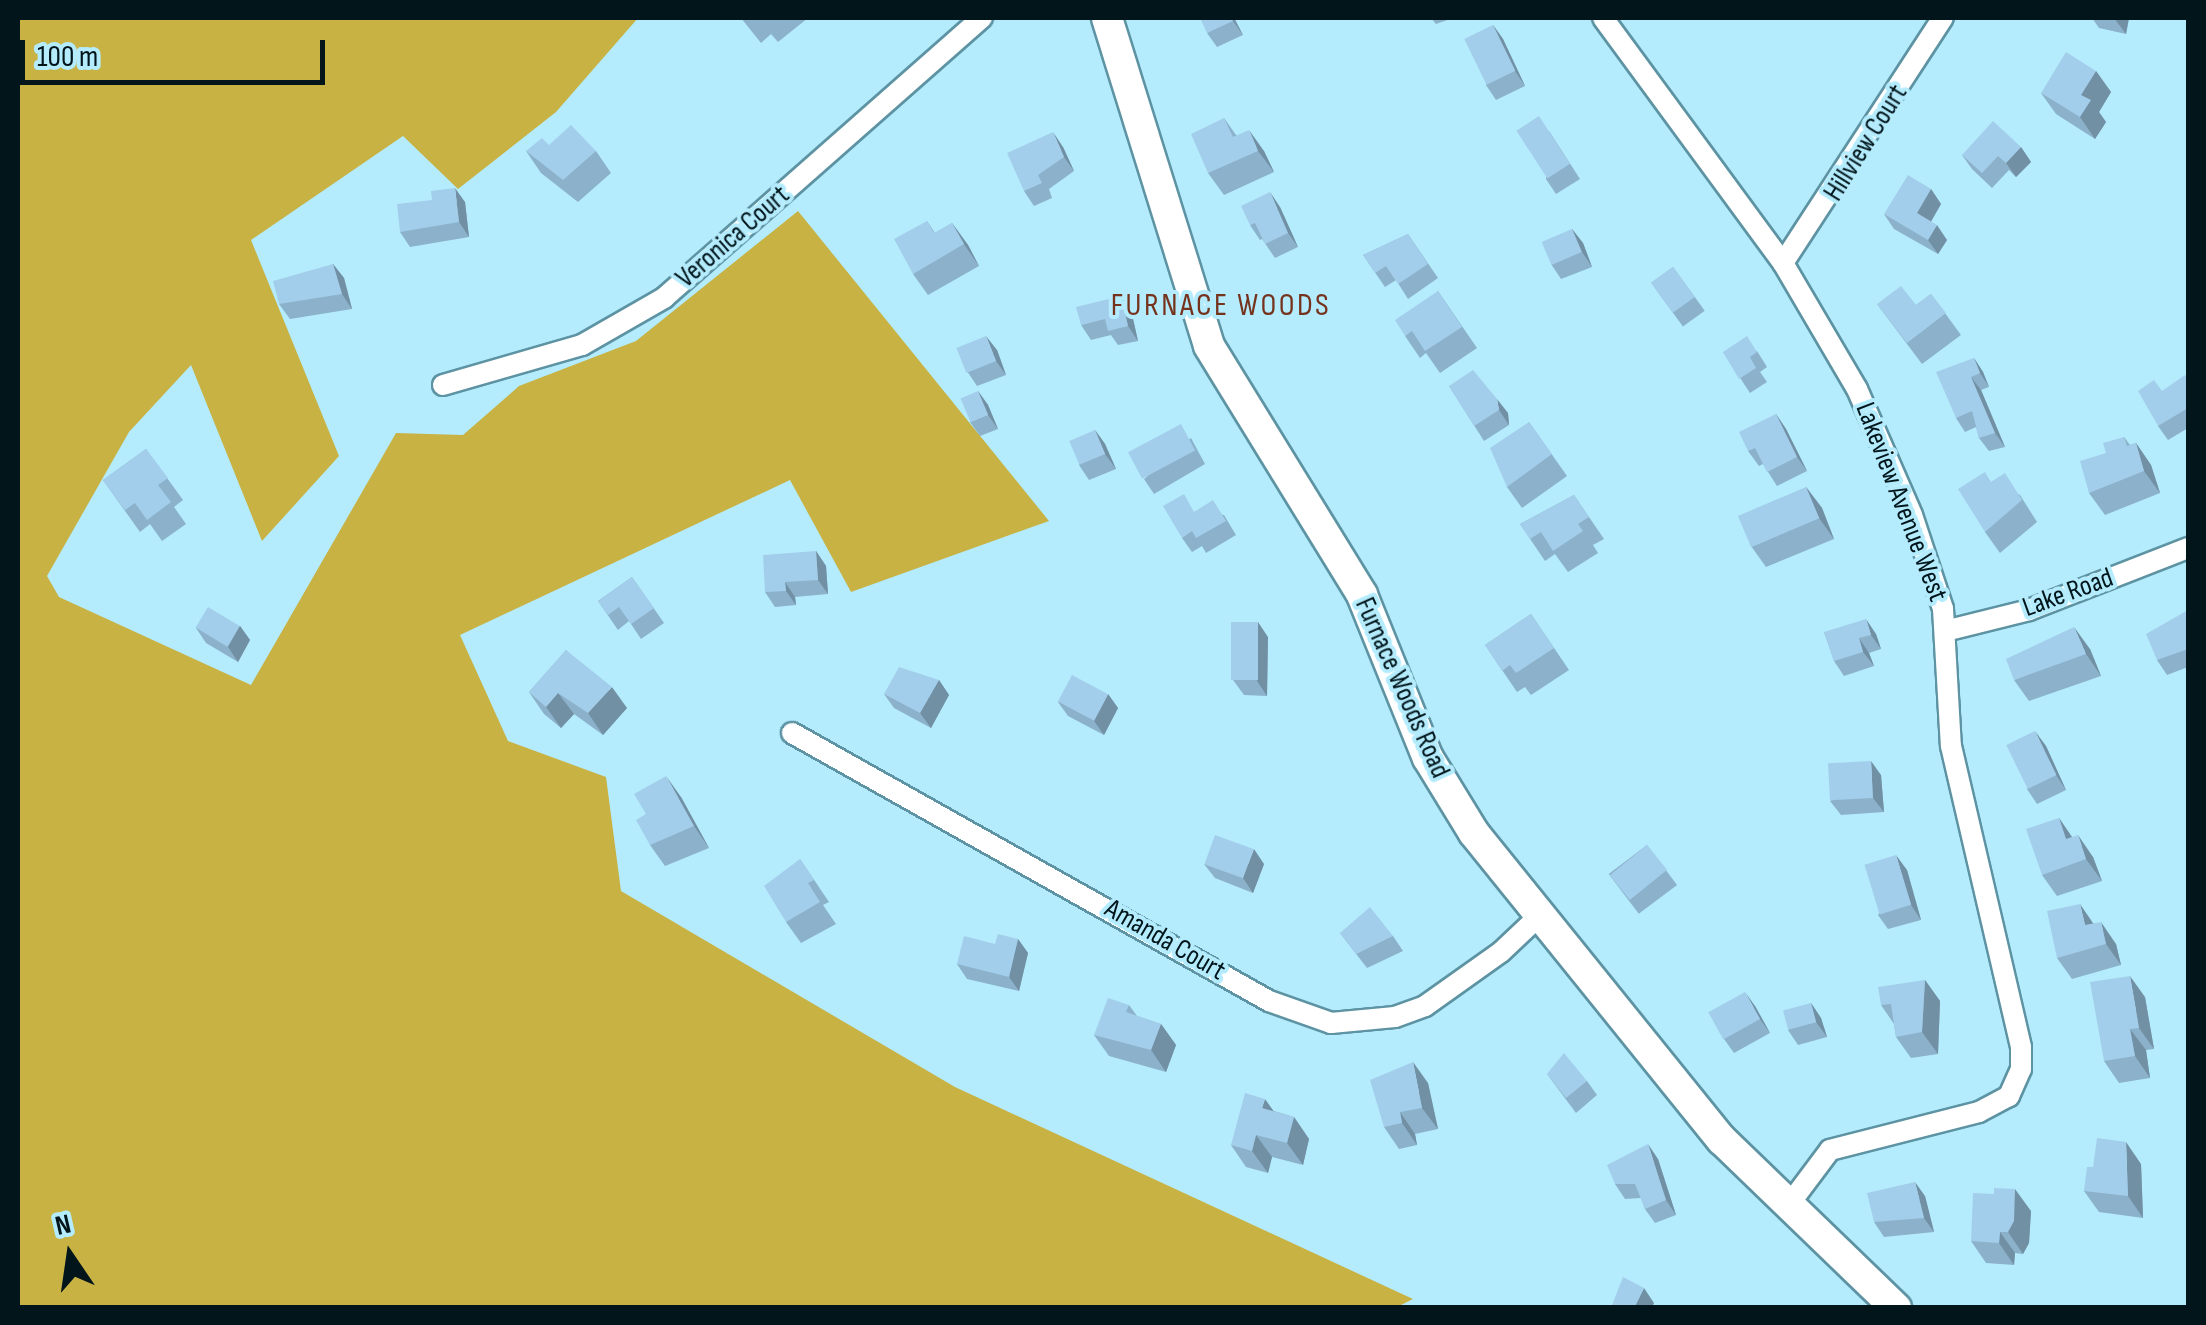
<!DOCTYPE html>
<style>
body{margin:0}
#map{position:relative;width:2206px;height:1325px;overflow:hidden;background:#b4ecfd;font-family:"Sofia Sans Condensed",sans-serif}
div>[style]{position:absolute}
.forest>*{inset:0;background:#c8b243}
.roads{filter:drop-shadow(2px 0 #5d93a2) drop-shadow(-2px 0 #5d93a2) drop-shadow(0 2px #5d93a2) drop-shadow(0 -2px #5d93a2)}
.street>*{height:20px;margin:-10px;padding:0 10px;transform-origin:10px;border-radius:10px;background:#fff}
.secondary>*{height:30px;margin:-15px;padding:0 15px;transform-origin:15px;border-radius:15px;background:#fff}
.wall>*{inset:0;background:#8cb1ca;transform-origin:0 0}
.shaded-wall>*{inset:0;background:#7290a4}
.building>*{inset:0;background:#a3ceeb;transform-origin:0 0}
span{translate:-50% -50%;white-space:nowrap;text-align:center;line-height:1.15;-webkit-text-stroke:8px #b4ecfd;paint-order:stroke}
.street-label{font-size:28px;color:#01151b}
.quarter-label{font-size:32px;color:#75331d;letter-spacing:2.5px}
.frame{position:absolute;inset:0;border:20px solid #01151b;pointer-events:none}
.north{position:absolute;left:20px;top:1205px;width:100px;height:100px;-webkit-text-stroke:8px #b4ecfd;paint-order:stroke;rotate:347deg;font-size:28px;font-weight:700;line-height:40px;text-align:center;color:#01151b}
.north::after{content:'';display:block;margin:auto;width:35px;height:45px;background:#01151b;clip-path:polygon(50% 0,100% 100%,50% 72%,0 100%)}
.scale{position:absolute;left:20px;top:40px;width:305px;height:45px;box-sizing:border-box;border:5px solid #01151b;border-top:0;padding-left:12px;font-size:30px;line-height:35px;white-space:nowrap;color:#01151b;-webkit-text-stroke:8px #b4ecfd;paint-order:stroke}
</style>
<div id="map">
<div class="forest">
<div style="clip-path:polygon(18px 18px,638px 18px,556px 112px,458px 189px,403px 136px,251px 240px,339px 456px,262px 541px,191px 365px,129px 432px,47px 576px,59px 597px,251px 685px,396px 433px,463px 435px,519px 386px,636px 341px,798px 211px,1049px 521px,851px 592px,790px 480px,460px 635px,508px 741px,606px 777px,621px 891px,955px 1087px,1413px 1299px,1395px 1308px,18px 1307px)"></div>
</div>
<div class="roads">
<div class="street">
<div style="left:1603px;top:18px;width:304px;rotate:53.7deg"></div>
<div style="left:1783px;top:263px;width:146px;rotate:59.6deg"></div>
<div style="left:1857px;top:389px;width:137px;rotate:66.4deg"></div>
<div style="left:1912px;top:515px;width:99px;rotate:71.7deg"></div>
<div style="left:1943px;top:609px;width:137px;rotate:86.7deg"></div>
<div style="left:1951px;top:746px;width:309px;rotate:76.9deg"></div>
<div style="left:2021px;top:1047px;width:22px;rotate:90deg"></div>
<div style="left:2021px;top:1069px;width:30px;rotate:114deg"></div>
<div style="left:2009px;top:1096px;width:34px;rotate:152deg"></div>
<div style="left:1979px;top:1112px;width:154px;rotate:165.7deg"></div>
<div style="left:1830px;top:1150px;width:70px;rotate:126.9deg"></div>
<div style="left:1783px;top:263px;width:293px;rotate:-56.9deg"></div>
<div style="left:443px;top:385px;width:145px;rotate:-16.1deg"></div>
<div style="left:582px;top:345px;width:95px;rotate:-29.8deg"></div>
<div style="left:664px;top:298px;width:424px;rotate:-41.4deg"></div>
<div style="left:1945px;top:631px;width:87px;rotate:-14deg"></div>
<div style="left:2029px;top:610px;width:171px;rotate:-21.3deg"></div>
<div style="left:792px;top:733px;width:547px;rotate:29.33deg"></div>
<div style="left:1269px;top:1001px;width:66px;rotate:19.5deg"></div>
<div style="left:1331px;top:1023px;width:64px;rotate:-5.4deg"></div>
<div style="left:1395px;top:1017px;width:32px;rotate:-20deg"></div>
<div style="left:1425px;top:1006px;width:93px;rotate:-35.4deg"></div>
<div style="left:1501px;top:952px;width:51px;rotate:-43.4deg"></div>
</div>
<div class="secondary">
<div style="left:1107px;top:18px;width:343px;rotate:72.7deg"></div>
<div style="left:1209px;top:346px;width:292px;rotate:58.4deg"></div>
<div style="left:1362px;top:595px;width:176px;rotate:68deg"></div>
<div style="left:1428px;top:758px;width:88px;rotate:58.5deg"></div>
<div style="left:1474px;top:833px;width:395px;rotate:51.1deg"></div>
<div style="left:1722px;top:1140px;width:242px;rotate:44deg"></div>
</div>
</div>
<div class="wall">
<div style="clip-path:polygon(741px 18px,808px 18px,778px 42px,771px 34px,761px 43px)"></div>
<div style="clip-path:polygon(1234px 18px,1243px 35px,1217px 47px,1207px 33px)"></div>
<div style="clip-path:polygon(1431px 18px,1453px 18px,1436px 24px)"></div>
<div style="clip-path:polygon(2092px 18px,2129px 18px,2126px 34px,2099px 28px)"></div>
<div style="clip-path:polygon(1493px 25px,1503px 39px,1525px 86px,1496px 100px,1486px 85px)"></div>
<div style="clip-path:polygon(2096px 71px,2111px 92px,2099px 112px,2106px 122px,2095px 139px,2056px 114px,2041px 93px)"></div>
<div style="clip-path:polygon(1224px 118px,1236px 135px,1264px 151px,1274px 172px,1224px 195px,1208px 173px)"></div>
<div style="clip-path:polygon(1549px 131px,1580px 179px,1556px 194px,1546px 179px)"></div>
<div style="clip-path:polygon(549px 145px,596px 151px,611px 173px,578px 202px,541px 173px,526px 151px)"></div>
<div style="clip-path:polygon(1063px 147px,1074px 171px,1049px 189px,1052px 198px,1034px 206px,1024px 191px)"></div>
<div style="clip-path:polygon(2021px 147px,2031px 162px,2016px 177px,2009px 170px,1992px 188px,1972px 169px,1962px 155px)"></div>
<div style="clip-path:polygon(1931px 189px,1941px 204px,1931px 222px,1947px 240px,1938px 254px,1894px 229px,1884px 214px)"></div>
<div style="clip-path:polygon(432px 200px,465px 202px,469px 237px,410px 247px,400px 232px)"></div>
<div style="clip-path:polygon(1280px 207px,1298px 247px,1275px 258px,1262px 239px,1260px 240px,1250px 225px)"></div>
<div style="clip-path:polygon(927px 221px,935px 233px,952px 223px,968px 245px,979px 266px,928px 295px,913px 274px)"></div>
<div style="clip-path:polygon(1572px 229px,1583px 243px,1592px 267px,1561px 279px,1551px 264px)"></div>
<div style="clip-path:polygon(1408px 234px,1438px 278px,1408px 299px,1396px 280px,1385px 287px,1363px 255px)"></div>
<div style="clip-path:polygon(333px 264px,344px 278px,352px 309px,290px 319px,279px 304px)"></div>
<div style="left:1673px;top:267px;width:54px;height:27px;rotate:54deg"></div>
<div style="clip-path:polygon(1438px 291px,1477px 348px,1440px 373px,1426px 353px,1420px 358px,1405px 336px)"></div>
<div style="clip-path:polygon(1931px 294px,1961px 335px,1922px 364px,1877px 304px,1916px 305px)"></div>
<div style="clip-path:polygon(1131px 310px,1138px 341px,1118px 345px,1111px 335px,1091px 340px,1081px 325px)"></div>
<div style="clip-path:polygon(997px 350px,1006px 375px,977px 386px,967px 371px)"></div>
<div style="clip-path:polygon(1757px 351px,1767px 367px,1760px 372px,1767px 382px,1750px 393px,1723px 352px)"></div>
<div style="clip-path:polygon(1974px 358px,1983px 372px,1989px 387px,1981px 390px,2005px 447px,1989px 451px,1979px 438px,1976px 427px,1965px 432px,1956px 418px)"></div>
<div style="clip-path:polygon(2188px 380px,2188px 428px,2168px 440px,2158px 426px,2162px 391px)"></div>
<div style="clip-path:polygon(1449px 386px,1508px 413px,1509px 425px,1484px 441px)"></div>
<div style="clip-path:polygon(978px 391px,988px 405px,998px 429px,980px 436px,970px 422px)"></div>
<div style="clip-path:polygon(1776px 414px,1786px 429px,1807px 471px,1777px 486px,1763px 464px,1759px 466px,1748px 451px)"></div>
<div style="clip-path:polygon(1529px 422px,1567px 476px,1522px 508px,1507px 487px)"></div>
<div style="clip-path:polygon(1095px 430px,1105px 444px,1116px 469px,1089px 480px,1079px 465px)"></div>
<div style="clip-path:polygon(2124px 437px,2130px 445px,2136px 443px,2151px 465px,2160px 493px,2105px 515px,2089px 493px,2106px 453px)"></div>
<div style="clip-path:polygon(1191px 438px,1205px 464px,1154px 494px,1144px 479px)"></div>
<div style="clip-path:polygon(146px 449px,183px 500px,174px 507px,186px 524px,162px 541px,150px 524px,140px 532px,103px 480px)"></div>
<div style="clip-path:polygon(1992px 481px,2020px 495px,2037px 522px,2000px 553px,1985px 532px)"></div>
<div style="clip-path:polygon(1806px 487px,1822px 508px,1834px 539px,1766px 567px,1751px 546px)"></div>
<div style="clip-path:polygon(1574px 495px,1604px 539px,1593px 545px,1598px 553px,1568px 572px,1555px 554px,1545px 561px,1520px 524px)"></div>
<div style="clip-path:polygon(1195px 511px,1224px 515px,1236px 535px,1206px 553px,1202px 546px,1192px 552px,1182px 538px)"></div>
<div style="clip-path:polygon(816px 551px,826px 566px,828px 594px,795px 597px,796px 605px,775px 607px,765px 592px)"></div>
<div style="clip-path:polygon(632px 577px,664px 623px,641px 639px,629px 621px,618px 630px,598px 601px)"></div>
<div style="clip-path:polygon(2188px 610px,2188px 667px,2167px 675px,2157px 660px)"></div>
<div style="clip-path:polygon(1531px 614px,1569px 670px,1531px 695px,1525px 687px,1517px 692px,1485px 645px)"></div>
<div style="clip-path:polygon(240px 626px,250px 640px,238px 662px,206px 643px,196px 628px)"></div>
<div style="clip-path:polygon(1824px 632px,1876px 634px,1881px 649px,1869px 653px,1874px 666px,1844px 676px,1834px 661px)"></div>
<div style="clip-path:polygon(1268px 637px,1267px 696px,1244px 695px,1233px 680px)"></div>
<div style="clip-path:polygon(2090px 649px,2101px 676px,2029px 701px,2014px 680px)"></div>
<div style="clip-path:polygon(566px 650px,627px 708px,603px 735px,574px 714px,561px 728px,544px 714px,529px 692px)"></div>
<div style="clip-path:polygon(939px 680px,949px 695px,931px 728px,894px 708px,884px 694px)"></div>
<div style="clip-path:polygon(1108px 694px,1118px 708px,1104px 735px,1068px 716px,1058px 702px)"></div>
<div style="clip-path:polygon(2046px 746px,2066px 790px,2037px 804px,2027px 789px)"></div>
<div style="clip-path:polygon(1881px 775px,1884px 812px,1841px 815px,1830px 801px)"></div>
<div style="clip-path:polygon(681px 797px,709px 848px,665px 866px,650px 845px,646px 814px)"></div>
<div style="clip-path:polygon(2059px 818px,2072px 837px,2093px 857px,2102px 881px,2057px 896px,2042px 875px)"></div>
<div style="left:1647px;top:845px;width:50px;height:48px;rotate:53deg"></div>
<div style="clip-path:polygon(800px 859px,829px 902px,823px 905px,836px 924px,801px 943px,786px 922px)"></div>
<div style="clip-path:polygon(1204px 864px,1264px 864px,1253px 893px,1215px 878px)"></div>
<div style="clip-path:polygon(1907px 870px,1921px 920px,1888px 929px,1878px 915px)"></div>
<div style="clip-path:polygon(2094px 923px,2116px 944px,2121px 965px,2072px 979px,2057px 958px)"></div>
<div style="clip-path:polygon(1340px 933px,1393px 936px,1403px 951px,1367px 968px)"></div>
<div style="clip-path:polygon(1018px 939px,1028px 953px,1019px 991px,967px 979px,957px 964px,995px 944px)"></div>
<div style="clip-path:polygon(1925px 980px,1940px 1001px,1938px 1054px,1911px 1058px,1896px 1037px,1894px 1024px,1881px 1005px)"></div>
<div style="clip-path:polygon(2145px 997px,2154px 1049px,2146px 1050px,2150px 1078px,2119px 1083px,2104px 1061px)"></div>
<div style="clip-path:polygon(1811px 1003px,1821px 1018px,1827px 1037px,1798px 1045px,1788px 1030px)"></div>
<div style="clip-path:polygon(1129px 1005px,1137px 1016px,1161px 1024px,1176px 1045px,1166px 1072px,1109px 1056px,1094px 1035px)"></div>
<div style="clip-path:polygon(1755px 1006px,1770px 1033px,1734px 1053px,1724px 1039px)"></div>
<div style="clip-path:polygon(1547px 1074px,1587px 1081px,1597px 1095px,1576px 1113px)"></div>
<div style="clip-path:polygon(1428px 1083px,1438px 1129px,1415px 1134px,1417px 1145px,1399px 1149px,1384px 1127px)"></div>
<div style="clip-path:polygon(1274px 1111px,1294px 1117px,1309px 1139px,1303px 1165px,1272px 1157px,1268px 1173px,1246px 1167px,1231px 1145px)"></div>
<div style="clip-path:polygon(1658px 1159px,1676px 1215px,1655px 1223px,1645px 1209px,1641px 1198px,1625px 1199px,1615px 1184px)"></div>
<div style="clip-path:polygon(2141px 1164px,2143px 1218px,2099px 1212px,2084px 1191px,2093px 1167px)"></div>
<div style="clip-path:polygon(1925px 1196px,1934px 1232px,1884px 1237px,1874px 1222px)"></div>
<div style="clip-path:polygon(2031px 1211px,2029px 1243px,2023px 1254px,2015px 1253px,2014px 1265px,1986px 1263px,1971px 1241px)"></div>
</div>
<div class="shaded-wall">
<div style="clip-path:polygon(1231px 18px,1234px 18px,1243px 35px,1233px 21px)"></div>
<div style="clip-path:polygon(2114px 18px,2129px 18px,2126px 34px)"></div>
<div style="clip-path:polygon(1493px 25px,1503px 39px,1525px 86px,1515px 71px)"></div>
<div style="clip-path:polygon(2096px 71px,2111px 92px,2099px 112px,2106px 122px,2095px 139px,2080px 117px,2081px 95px)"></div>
<div style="clip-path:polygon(1249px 130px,1264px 151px,1274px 172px,1258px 151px)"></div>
<div style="clip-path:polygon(1053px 132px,1063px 147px,1074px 171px,1064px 157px)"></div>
<div style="clip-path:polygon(2021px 147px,2031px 162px,2016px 177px,2006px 163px)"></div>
<div style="clip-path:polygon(455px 188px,465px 202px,469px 237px,459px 222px)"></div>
<div style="clip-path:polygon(1931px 189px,1941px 204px,1927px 228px,1917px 213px)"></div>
<div style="clip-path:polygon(1270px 192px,1280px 207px,1298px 247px,1288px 233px)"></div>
<div style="clip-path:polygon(952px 223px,968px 245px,979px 266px,964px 244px)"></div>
<div style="clip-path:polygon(1937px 225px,1947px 240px,1938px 254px,1928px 240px)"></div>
<div style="clip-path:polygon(1572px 229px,1583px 243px,1592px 267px,1582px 252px)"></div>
<div style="clip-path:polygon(333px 264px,344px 278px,352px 309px,342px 294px)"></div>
<div style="clip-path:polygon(1121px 296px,1131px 310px,1138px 341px,1128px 326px)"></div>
<div style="clip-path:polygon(986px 336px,997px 350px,1006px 375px,996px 361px)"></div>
<div style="clip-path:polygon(1974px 358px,1983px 372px,1989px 387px,1980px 373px)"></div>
<div style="clip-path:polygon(1971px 377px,1981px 390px,2005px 447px,1995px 433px)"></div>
<div style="clip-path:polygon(978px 391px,988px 405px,998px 429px,988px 415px)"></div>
<div style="clip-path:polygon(1497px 399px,1508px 413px,1509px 425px,1499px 410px)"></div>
<div style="clip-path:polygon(1776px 414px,1786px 429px,1807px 471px,1797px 457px)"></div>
<div style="clip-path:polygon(1095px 430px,1105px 444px,1116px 469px,1105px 454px)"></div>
<div style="clip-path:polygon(2136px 443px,2151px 465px,2160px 493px,2144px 471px)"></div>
<div style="clip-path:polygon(1806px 487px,1822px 508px,1834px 539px,1819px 518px)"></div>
<div style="clip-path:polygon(816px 551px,826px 566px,828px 594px,818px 580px)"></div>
<div style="clip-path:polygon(785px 582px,795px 597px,796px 605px,786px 591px)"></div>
<div style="clip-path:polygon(1866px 619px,1876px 634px,1881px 649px,1871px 635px)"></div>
<div style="clip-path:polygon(1258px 622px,1268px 637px,1267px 696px,1257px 681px)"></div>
<div style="clip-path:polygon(240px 626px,250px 640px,238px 662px,228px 647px)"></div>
<div style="clip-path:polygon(2074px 627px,2090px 649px,2101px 676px,2086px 654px)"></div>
<div style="clip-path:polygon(1859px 638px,1869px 653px,1874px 666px,1863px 652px)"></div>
<div style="clip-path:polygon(939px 680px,949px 695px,931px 728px,920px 713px)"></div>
<div style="clip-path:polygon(612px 687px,627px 708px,603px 735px,588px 713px)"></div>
<div style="clip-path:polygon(558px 693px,574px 714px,561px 728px,546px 707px)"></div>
<div style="clip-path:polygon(1108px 694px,1118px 708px,1104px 735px,1094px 721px)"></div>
<div style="clip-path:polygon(2035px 731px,2046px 746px,2066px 790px,2056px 775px)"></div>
<div style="clip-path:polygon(1871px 761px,1881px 775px,1884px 812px,1873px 798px)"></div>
<div style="clip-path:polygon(666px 776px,681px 797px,709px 848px,694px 826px)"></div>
<div style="clip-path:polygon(2059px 818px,2074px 840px,2066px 839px)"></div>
<div style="clip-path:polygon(2078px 835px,2093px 857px,2102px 881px,2086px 859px)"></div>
<div style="clip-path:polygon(1254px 849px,1264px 864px,1253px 893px,1243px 878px)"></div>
<div style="clip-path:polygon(1896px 855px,1907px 870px,1921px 920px,1911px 905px)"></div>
<div style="clip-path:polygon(2080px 904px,2095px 926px,2100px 947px,2085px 925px)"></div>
<div style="clip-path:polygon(2101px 922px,2116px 944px,2121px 965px,2106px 944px)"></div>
<div style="clip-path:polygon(1018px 939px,1028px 953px,1019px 991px,1009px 977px)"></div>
<div style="clip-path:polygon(2130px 976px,2145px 997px,2154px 1049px,2139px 1028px)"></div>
<div style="clip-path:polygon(1925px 980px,1940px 1001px,1938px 1054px,1922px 1032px)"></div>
<div style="clip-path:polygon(1745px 992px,1755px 1006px,1770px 1033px,1760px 1019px)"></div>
<div style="clip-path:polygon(1811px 1003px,1821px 1018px,1827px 1037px,1816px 1022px)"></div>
<div style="clip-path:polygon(1161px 1024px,1176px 1045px,1166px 1072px,1151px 1050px)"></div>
<div style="clip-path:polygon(2130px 1029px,2146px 1050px,2150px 1078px,2135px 1056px)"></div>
<div style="clip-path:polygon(1413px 1062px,1428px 1083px,1438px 1129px,1422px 1108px)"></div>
<div style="clip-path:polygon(1265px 1099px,1280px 1120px,1262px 1108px)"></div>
<div style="clip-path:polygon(1400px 1112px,1415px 1134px,1417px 1145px,1402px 1123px)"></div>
<div style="clip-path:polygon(1294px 1117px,1309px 1139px,1303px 1165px,1287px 1143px)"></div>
<div style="clip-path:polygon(1256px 1135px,1272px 1157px,1268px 1173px,1252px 1151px)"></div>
<div style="clip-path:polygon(2126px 1142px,2141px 1164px,2143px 1218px,2128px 1196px)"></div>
<div style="clip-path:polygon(1648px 1144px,1658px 1159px,1676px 1215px,1666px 1200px)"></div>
<div style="clip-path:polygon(1915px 1182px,1925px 1196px,1934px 1232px,1924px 1218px)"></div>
<div style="clip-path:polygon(2015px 1189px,2031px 1211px,2029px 1243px,2023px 1254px,2008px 1232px)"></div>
<div style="clip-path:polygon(2000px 1232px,2015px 1253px,2014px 1265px,1999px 1243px)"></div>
<div style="clip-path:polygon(1644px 1288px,1654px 1303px,1652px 1308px,1634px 1308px)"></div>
</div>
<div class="building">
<div style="clip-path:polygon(1200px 18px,1231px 18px,1233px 21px,1207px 33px)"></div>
<div style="left:1493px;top:25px;width:51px;height:32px;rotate:64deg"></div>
<div style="clip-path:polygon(2066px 52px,2096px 71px,2081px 95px,2091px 100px,2080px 117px,2041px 93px)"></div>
<div style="left:1539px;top:116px;width:57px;height:27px;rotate:57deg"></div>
<div style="clip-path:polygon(1224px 118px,1233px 137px,1249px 130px,1258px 151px,1208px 173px,1191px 134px)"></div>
<div style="clip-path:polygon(1993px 121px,2021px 147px,2006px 163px,1998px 156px,1982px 173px,1962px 155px)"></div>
<div style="clip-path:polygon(571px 125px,596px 151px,563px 180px,526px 151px,542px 138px,549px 145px)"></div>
<div style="clip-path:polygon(1053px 132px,1064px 157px,1038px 175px,1042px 183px,1024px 191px,1007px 153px)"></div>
<div style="clip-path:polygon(1908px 175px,1931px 189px,1917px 213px,1937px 225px,1928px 240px,1884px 214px)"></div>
<div style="clip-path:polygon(455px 188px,459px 222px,400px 232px,397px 204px,432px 200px,431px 191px)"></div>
<div style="clip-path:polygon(1270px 192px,1288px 233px,1265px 244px,1255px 223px,1250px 225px,1241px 206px)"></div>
<div style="clip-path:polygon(927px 221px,934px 233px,952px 223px,964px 244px,913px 274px,894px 239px)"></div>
<div style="left:1572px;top:229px;width:25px;height:33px;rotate:67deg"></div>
<div style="clip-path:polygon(1408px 234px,1428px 264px,1398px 284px,1386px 266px,1375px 273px,1363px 255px)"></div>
<div style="clip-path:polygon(333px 264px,342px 294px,279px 304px,273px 281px)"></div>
<div style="left:1673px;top:267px;width:37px;height:27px;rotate:54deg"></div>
<div style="clip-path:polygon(1901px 286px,1916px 305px,1931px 294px,1946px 313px,1907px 343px,1877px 304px)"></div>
<div style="clip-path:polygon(1438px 291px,1462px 327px,1425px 351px,1412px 331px,1405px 336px,1395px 320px)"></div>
<div style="clip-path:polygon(1121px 296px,1128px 326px,1108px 331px,1105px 319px,1081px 325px,1076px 307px)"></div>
<div style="left:986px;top:336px;width:27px;height:32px;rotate:68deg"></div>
<div style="clip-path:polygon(1747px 336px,1757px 352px,1750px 357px,1756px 368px,1739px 379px,1723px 352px)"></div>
<div style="clip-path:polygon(1974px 358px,1980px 373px,1971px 377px,1995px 433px,1979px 438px,1972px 411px,1956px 418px,1936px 372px)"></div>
<div style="clip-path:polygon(1473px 370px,1497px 399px,1499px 410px,1474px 426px,1449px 386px)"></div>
<div style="clip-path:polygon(2185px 375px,2188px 381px,2188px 408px,2158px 426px,2138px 391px,2154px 380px,2162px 391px)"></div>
<div style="left:978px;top:391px;width:26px;height:19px;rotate:67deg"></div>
<div style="clip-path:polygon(1776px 414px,1797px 457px,1767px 472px,1755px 448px,1748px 451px,1739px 432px)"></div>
<div style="clip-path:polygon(1529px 422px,1552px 454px,1507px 487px,1490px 448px)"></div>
<div style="left:1181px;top:424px;width:30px;height:60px;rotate:62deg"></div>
<div style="left:1095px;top:430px;width:26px;height:28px;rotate:67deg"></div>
<div style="clip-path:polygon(2124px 437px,2127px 446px,2136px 443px,2144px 471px,2089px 493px,2080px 461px,2106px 453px,2103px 443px)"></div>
<div style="clip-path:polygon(146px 449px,168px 478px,158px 485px,171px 502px,147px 520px,135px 503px,125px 510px,103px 480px)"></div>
<div style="clip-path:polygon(1985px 472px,1991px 482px,2005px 473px,2022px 500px,1985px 532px,1958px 489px)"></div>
<div style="left:1806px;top:487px;width:34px;height:74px;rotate:67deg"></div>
<div style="clip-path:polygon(1184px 494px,1194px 512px,1213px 500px,1226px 521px,1196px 538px,1192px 531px,1182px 538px,1163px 506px)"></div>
<div style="clip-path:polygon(1574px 495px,1589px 517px,1578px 524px,1583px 531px,1553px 551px,1541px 532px,1530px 539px,1520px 524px)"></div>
<div style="clip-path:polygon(816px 551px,818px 580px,785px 582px,786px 591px,765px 592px,763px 555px)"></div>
<div style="clip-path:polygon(632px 577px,654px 608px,631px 624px,619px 607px,608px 615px,598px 601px)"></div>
<div style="left:208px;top:607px;width:37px;height:24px;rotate:31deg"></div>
<div style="clip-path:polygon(2188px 610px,2188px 649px,2157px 660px,2146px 634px)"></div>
<div style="clip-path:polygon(1531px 614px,1554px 648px,1516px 673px,1510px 665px,1502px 671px,1485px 645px)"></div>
<div style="clip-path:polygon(1866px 619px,1871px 635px,1859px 638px,1863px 652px,1834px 661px,1824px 632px)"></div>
<div style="left:1231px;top:622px;width:27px;height:58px"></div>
<div style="clip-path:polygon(2074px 627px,2086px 654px,2014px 680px,2006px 659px)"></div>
<div style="clip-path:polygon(566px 650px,612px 687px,588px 713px,558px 693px,546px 707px,529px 692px)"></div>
<div style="clip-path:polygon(899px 667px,939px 680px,920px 713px,884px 694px)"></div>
<div style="left:1072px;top:675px;width:41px;height:30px;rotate:28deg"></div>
<div style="left:2035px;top:731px;width:49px;height:32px;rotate:64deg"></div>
<div style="left:1871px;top:761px;width:37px;height:43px;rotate:87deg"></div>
<div style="clip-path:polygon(666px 776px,694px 826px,650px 845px,636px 820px,646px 814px,634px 794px)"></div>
<div style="clip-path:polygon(2059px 818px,2066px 839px,2078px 835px,2086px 859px,2042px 875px,2026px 829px)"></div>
<div style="left:1215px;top:835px;width:41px;height:31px;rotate:20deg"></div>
<div style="left:1647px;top:845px;width:32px;height:48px;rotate:51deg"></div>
<div style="left:1896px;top:855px;width:52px;height:33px;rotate:73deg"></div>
<div style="clip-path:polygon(800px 859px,814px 880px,808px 883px,820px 902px,786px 922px,764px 886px)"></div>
<div style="clip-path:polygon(2080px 904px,2085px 925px,2101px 922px,2106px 944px,2057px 958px,2047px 911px)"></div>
<div style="clip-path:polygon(1370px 907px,1393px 936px,1356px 954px,1340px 933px)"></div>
<div style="clip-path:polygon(998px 934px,1018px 939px,1009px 977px,957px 964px,964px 936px,995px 944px)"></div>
<div style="clip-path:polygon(2130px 976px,2139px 1028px,2130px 1029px,2135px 1056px,2104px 1061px,2090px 982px)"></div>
<div style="clip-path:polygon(1925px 980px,1922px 1032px,1896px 1037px,1891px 1004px,1881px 1005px,1878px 987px)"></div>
<div style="left:1745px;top:992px;width:31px;height:42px;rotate:61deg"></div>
<div style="clip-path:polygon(1108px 998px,1129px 1005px,1126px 1012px,1161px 1024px,1151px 1050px,1094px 1035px)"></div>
<div style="left:1811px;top:1003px;width:20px;height:29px;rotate:75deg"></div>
<div style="clip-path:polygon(1564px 1053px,1587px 1081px,1566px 1098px,1547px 1074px)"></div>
<div style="clip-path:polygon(1413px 1062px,1422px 1108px,1400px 1112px,1402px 1123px,1384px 1127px,1370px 1080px)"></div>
<div style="clip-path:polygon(1245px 1093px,1265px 1099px,1262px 1108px,1294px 1117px,1287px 1143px,1256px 1135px,1252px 1151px,1231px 1145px)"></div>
<div style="clip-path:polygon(2097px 1138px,2126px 1142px,2128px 1196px,2084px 1191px,2087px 1167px,2093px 1167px)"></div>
<div style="clip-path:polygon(1648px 1144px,1666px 1200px,1645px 1209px,1635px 1184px,1615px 1184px,1607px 1165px)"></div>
<div style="clip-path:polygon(1915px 1182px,1924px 1218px,1874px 1222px,1867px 1193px)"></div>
<div style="clip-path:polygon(1994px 1188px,2015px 1189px,2014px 1221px,2008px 1232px,2000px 1232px,1999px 1243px,1971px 1241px,1973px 1193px,1994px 1194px)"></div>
<div style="clip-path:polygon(1623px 1277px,1644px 1288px,1634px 1308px,1617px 1308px,1612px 1305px)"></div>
</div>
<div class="street-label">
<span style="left:1866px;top:143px;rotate:-58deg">Hillview Court</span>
<span style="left:733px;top:237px;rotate:-41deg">Veronica Court</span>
<span style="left:1901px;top:502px;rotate:69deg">Lakeview Avenue West</span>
<span style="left:2068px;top:593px;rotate:-20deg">Lake Road</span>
<span style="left:1402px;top:688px;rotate:66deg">Furnace Woods Road</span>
<span style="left:1165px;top:940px;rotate:30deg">Amanda Court</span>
</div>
<div class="quarter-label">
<span style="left:1221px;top:306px">FURNACE WOODS</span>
</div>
<div class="frame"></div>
<div class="north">N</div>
<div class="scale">100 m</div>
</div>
